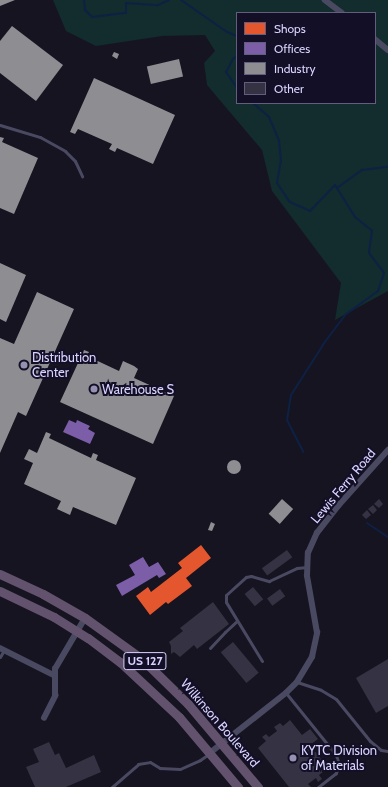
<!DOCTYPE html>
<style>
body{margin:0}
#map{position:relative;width:388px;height:787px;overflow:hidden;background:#161421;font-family:Cabin,sans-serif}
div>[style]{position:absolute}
.green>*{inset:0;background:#132c2d}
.shops>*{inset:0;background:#e4572e}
.offices>*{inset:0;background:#7b5ea7}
.industry>*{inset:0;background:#8d8d92;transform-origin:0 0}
.round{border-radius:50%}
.stream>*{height:2px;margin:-1px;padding:0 1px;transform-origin:1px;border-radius:1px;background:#0d2144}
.building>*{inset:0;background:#343243;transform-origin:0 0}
.service>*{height:3px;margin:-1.5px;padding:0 1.5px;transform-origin:1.5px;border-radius:1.5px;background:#4a4962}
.minor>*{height:5.5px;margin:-2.75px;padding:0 2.75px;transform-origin:2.75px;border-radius:2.75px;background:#4a4962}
.trunk>*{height:9px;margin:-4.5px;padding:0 4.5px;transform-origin:4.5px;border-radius:4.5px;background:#62526e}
.dots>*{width:11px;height:11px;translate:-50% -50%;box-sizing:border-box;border:2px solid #130f26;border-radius:50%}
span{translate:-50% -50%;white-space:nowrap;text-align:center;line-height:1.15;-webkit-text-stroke:4px #130f26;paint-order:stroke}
.shield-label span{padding:1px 3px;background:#130f26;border:1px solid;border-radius:3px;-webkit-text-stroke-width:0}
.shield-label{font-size:12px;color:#d9d4ff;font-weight:700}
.poi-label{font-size:13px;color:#d9d4ff}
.left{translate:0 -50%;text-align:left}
.street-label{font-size:13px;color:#d9d4ff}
.legend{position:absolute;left:236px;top:12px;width:140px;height:92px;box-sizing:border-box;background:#130f26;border:1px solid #625e7d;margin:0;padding:5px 7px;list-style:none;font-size:12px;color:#d9d4ff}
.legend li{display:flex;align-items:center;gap:8px;height:20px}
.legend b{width:20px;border:1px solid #625e7d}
</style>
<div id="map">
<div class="green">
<div style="clip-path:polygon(evenodd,53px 0,388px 0,388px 291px,335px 320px,341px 283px,272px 191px,262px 150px,207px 85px,204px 63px,215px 51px,205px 35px,162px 36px,96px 46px,66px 31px,53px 0,237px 13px,375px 13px,375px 103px,237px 103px,237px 13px)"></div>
</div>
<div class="shops">
<div style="clip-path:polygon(201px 545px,211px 558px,186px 578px,192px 586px,168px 604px,166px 602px,150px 615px,136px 596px,148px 587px,151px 592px,182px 568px,178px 563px)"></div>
</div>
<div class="offices">
<div style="clip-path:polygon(69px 420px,76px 423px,77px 420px,90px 426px,88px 429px,95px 433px,90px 444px,63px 432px)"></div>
<div style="clip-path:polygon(143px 557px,149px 567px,158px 562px,166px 574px,159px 578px,157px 575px,122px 596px,116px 585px,135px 575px,129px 565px)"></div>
</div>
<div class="industry">
<div style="clip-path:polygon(0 0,15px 0,0 6px)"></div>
<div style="clip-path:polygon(12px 26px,63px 65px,36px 101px,0 73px,0 41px)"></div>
<div style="clip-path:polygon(114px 52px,119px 54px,117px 59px,112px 56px)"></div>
<div style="left:179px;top:59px;width:18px;height:33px;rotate:77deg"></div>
<div style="clip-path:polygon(94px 78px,175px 115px,153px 164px,117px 148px,115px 152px,109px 149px,112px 144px,78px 129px,75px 134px,70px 132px)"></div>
<div style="clip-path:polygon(0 137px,4px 138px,2px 142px,38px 158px,14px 214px,0 208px)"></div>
<div style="clip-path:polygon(0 263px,26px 275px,6px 322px,0 319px)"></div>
<div style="clip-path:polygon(37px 292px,74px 309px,26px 416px,18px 412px,0 453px,0 338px,14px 344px)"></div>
<div style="clip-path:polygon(84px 350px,89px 352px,87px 356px,119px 371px,123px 361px,134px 366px,138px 369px,134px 378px,174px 396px,153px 444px,60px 402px)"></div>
<div style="clip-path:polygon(46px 432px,51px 434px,49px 438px,91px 458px,93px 453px,98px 455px,96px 460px,136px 478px,116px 525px,73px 507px,70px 515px,57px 509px,61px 501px,24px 484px,33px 463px,24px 459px,29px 449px,37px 453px)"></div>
<div class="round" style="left:227px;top:460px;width:14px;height:14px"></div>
<div style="left:282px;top:499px;width:15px;height:20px;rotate:42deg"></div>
<div style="clip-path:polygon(211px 522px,215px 524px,212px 531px,208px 530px)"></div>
</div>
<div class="stream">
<div style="left:84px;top:0;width:10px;rotate:84deg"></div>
<div style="left:85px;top:10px;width:10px;rotate:45deg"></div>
<div style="left:92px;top:17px;width:34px;rotate:-7deg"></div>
<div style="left:126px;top:13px;width:10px;rotate:-90deg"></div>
<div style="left:126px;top:3px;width:32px;rotate:4deg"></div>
<div style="left:158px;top:5px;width:12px;rotate:-24deg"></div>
<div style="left:181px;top:0;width:56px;rotate:34.8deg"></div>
<div style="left:227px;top:32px;width:11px;rotate:22deg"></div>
<div style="left:237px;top:56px;width:5px;rotate:143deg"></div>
<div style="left:233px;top:59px;width:15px;rotate:118deg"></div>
<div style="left:226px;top:72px;width:19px;rotate:55deg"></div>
<div style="left:253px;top:103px;width:21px;rotate:41deg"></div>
<div style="left:269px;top:117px;width:26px;rotate:67deg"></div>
<div style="left:279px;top:141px;width:19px;rotate:84deg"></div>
<div style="left:281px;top:160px;width:23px;rotate:100deg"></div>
<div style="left:277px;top:183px;width:23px;rotate:56deg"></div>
<div style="left:290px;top:202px;width:22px;rotate:24deg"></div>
<div style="left:310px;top:211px;width:36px;rotate:-46deg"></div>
<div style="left:335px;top:185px;width:38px;rotate:58deg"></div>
<div style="left:355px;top:217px;width:22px;rotate:39deg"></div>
<div style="left:372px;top:231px;width:22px;rotate:98deg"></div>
<div style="left:369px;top:253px;width:25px;rotate:53deg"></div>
<div style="left:384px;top:273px;width:19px;rotate:108deg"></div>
<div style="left:378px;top:291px;width:39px;rotate:144deg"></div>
<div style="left:346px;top:314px;width:39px;rotate:127deg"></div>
<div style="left:323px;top:345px;width:59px;rotate:122.6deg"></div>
<div style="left:291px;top:395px;width:25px;rotate:99deg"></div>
<div style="left:287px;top:420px;width:36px;rotate:63deg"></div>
<div style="left:337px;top:188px;width:31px;rotate:-36deg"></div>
<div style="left:362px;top:170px;width:26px;rotate:-7deg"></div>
<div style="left:367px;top:523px;width:25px;rotate:34deg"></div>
</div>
<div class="building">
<div style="clip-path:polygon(379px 499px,383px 504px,379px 508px,374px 504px)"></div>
<div style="clip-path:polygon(373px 505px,377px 510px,373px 514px,368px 509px)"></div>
<div style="clip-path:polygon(367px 510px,371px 515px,366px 519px,362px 515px)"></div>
<div style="left:287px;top:550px;width:9px;height:31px;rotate:54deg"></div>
<div style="left:253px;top:587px;width:16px;height:11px;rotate:50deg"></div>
<div style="left:280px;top:589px;width:9px;height:16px;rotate:54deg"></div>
<div style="clip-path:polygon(213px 602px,229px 624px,197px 649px,194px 645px,180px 657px,174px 652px,171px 654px,171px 646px,169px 642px,183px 631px,180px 628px)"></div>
<div style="left:233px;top:642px;width:40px;height:16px;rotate:50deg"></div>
<div style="clip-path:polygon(388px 659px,388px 706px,376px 713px,356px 678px)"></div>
<div style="clip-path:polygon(290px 720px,302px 735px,310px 729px,318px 739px,310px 745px,328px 768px,319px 775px,322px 779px,318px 782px,316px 778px,308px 784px,311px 787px,289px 787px,258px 748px,266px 741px,262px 737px,266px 734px,269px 737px,277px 731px,274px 727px,280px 723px,283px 726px)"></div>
<div style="clip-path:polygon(49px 742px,55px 755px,59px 753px,66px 768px,94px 755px,101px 772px,66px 787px,35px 787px,26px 767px,39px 762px,33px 749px)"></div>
</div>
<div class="service">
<div style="left:0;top:125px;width:42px;rotate:16.7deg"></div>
<div style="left:40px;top:137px;width:29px;rotate:29deg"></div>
<div style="left:65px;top:151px;width:14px;rotate:45deg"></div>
<div style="left:75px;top:161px;width:17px;rotate:65deg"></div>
<div style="left:210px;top:648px;width:22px;rotate:-47deg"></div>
<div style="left:225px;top:632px;width:16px;rotate:-43deg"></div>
<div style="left:0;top:657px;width:8px;rotate:-60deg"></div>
<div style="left:262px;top:661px;width:69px;rotate:-121.4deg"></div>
<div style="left:226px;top:602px;width:7px;rotate:-90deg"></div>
<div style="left:226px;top:595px;width:27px;rotate:-42deg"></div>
<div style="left:246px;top:577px;width:5px;rotate:-11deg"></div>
<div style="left:251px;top:576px;width:19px;rotate:16deg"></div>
<div style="left:269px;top:581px;width:31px;rotate:-25deg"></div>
<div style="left:297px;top:568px;width:10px;rotate:-6deg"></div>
<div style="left:297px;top:682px;width:25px;rotate:18deg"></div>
<div style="left:321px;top:690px;width:17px;rotate:31deg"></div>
<div style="left:336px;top:699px;width:54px;rotate:51deg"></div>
<div style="left:370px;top:741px;width:14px;rotate:39deg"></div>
<div style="left:381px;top:750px;width:7px;rotate:8deg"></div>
<div style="left:286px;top:693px;width:80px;rotate:51.1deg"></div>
<div style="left:336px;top:755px;width:10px;rotate:73deg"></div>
<div style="left:339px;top:765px;width:9px;rotate:111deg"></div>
<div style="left:336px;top:773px;width:23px;rotate:142deg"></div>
<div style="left:112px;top:787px;width:35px;rotate:-41deg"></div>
<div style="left:138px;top:764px;width:12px;rotate:-9deg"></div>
<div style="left:150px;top:762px;width:12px;rotate:31deg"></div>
<div style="left:160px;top:768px;width:20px;rotate:3deg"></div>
<div style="left:180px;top:769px;width:22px;rotate:-24deg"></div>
<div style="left:200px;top:760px;width:11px;rotate:-34deg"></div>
</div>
<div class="minor">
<div style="left:325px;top:0;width:21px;rotate:37deg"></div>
<div style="left:375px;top:39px;width:17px;rotate:40deg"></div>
<div style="left:0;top:648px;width:60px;rotate:26.6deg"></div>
<div style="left:44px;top:718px;width:25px;rotate:-63deg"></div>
<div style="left:55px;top:696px;width:27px;rotate:-90deg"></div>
<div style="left:55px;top:669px;width:59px;rotate:-59.5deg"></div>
<div style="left:210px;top:753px;width:97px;rotate:-38.3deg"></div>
<div style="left:286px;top:693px;width:16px;rotate:-45deg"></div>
<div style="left:297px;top:682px;width:29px;rotate:-59deg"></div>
<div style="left:312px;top:657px;width:25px;rotate:-78deg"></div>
<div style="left:317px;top:633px;width:58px;rotate:-100deg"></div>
<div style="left:307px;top:576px;width:23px;rotate:-88deg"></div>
<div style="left:308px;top:553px;width:22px;rotate:-66deg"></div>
<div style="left:317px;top:533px;width:34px;rotate:-52deg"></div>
<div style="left:338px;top:506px;width:75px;rotate:-48.2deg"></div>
</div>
<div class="trunk">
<div style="left:0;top:574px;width:47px;rotate:24.9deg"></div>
<div style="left:43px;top:594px;width:48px;rotate:29.7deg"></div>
<div style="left:85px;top:618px;width:70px;rotate:35.7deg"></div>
<div style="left:142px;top:659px;width:64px;rotate:44.4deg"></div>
<div style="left:188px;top:704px;width:109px;rotate:49.9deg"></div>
<div style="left:0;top:591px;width:60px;rotate:25.7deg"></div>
<div style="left:54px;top:617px;width:40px;rotate:32deg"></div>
<div style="left:88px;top:638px;width:40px;rotate:37deg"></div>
<div style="left:120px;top:662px;width:81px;rotate:43deg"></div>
<div style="left:179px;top:717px;width:92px;rotate:49.9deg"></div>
</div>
<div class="dots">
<div style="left:24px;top:365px;background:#9591b1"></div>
<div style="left:94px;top:389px;background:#9591b1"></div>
<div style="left:293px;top:758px;background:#9591b1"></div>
</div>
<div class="shield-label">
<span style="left:145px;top:661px">US 127</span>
</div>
<div class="poi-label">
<span class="left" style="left:32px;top:365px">Distribution<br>Center</span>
<span class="left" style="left:102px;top:389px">Warehouse S</span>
<span class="left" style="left:301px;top:758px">KYTC Division<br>of Materials</span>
</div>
<div class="street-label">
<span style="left:343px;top:486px;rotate:-50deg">Lewis Ferry Road</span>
<span style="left:220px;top:723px;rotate:49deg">Wilkinson Boulevard</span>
</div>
<ul class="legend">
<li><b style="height:11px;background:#e4572e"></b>Shops</li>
<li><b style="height:11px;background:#7b5ea7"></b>Offices</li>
<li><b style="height:11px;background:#8d8d92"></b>Industry</li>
<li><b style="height:11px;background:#343243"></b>Other</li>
</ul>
</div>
